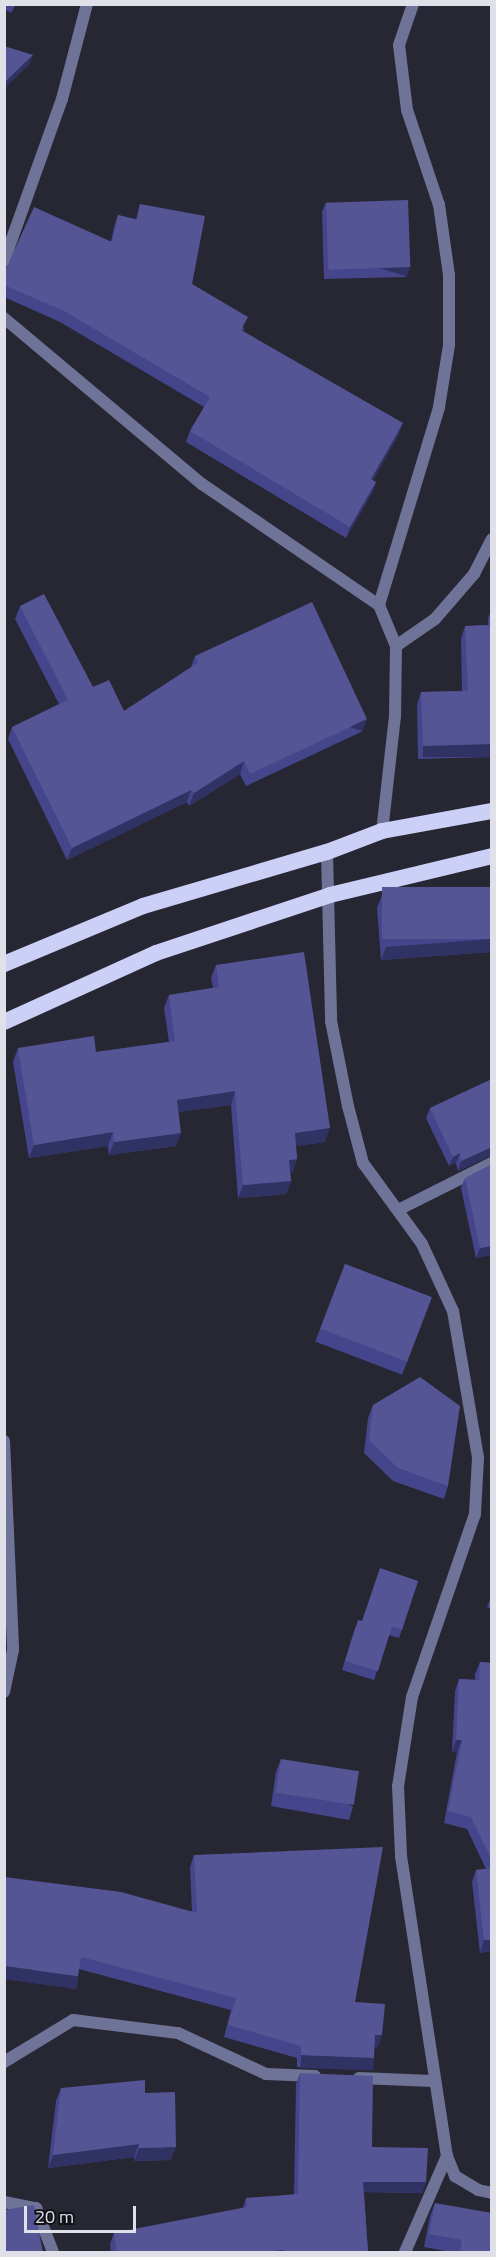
<!DOCTYPE html>
<style>
body{margin:0}
#map{position:relative;width:496px;height:2257px;overflow:hidden;background:#262733;font-family:"Titillium Web",sans-serif}
div>[style]{position:absolute}
.minor>*{height:12px;margin:-6px;padding:0 6px;transform-origin:6px;border-radius:6px;background:#6e7397}
.trunk>*{height:16px;margin:-8px;padding:0 8px;transform-origin:8px;border-radius:8px;background:#ccd0f7}
.wall>*{inset:0;background:#45458b;transform-origin:0 0}
.shaded-wall>*{inset:0;background:#313264;transform-origin:0 0}
.building>*{inset:0;background:#555595;transform-origin:0 0}
span{translate:-50% -50%;white-space:nowrap;text-align:center;line-height:1.15;-webkit-text-stroke:4.5px #101116;paint-order:stroke}
.frame{position:absolute;inset:0;border:6px solid #dfe0e8;pointer-events:none}
.scale{position:absolute;left:24px;top:2206px;width:112px;height:27px;box-sizing:border-box;border:3px solid #dfe0e8;border-top:0;padding-left:8px;font-size:18px;line-height:21px;white-space:nowrap;color:#dfe0e8;-webkit-text-stroke:4px #101116;paint-order:stroke}
</style>
<div id="map">
<div class="minor">
<div style="left:4px;top:261px;width:172px;rotate:-70.3deg"></div>
<div style="left:62px;top:99px;width:98px;rotate:-75.3deg"></div>
<div style="left:4px;top:318px;width:258px;rotate:40deg"></div>
<div style="left:202px;top:484px;width:214px;rotate:34.4deg"></div>
<div style="left:379px;top:605px;width:44px;rotate:67.5deg"></div>
<div style="left:396px;top:646px;width:70px;rotate:90.8deg"></div>
<div style="left:395px;top:716px;width:116px;rotate:96.4deg"></div>
<div style="left:379px;top:605px;width:207px;rotate:-73.1deg"></div>
<div style="left:439px;top:407px;width:63px;rotate:-80.8deg"></div>
<div style="left:449px;top:345px;width:70px;rotate:-90deg"></div>
<div style="left:449px;top:275px;width:71px;rotate:-98.1deg"></div>
<div style="left:439px;top:205px;width:100px;rotate:-108.6deg"></div>
<div style="left:407px;top:110px;width:65px;rotate:-97deg"></div>
<div style="left:399px;top:45px;width:43px;rotate:-71.1deg"></div>
<div style="left:396px;top:646px;width:47px;rotate:-34.7deg"></div>
<div style="left:435px;top:619px;width:60px;rotate:-49.1deg"></div>
<div style="left:474px;top:574px;width:39px;rotate:-63deg"></div>
<div style="left:327px;top:852px;width:169px;rotate:88.6deg"></div>
<div style="left:331px;top:1021px;width:87px;rotate:78.7deg"></div>
<div style="left:348px;top:1106px;width:59px;rotate:75.3deg"></div>
<div style="left:363px;top:1163px;width:100px;rotate:53.9deg"></div>
<div style="left:422px;top:1244px;width:74px;rotate:65.2deg"></div>
<div style="left:453px;top:1311px;width:149px;rotate:80.3deg"></div>
<div style="left:478px;top:1458px;width:56px;rotate:93.1deg"></div>
<div style="left:475px;top:1514px;width:194px;rotate:109deg"></div>
<div style="left:412px;top:1697px;width:90px;rotate:98.9deg"></div>
<div style="left:398px;top:1786px;width:70px;rotate:87.5deg"></div>
<div style="left:401px;top:1856px;width:304px;rotate:81.3deg"></div>
<div style="left:447px;top:2156px;width:22px;rotate:68deg"></div>
<div style="left:455px;top:2176px;width:27px;rotate:31deg"></div>
<div style="left:478px;top:2190px;width:14px;rotate:12deg"></div>
<div style="left:398px;top:1210px;width:105px;rotate:-26.6deg"></div>
<div style="left:4px;top:1441px;width:209px;rotate:87.5deg"></div>
<div style="left:13px;top:1650px;width:43px;rotate:102.1deg"></div>
<div style="left:4px;top:2062px;width:81px;rotate:-31.3deg"></div>
<div style="left:73px;top:2020px;width:106px;rotate:7.1deg"></div>
<div style="left:178px;top:2033px;width:97px;rotate:25deg"></div>
<div style="left:266px;top:2074px;width:49px;rotate:2.3deg"></div>
<div style="left:359px;top:2078px;width:74px;rotate:2.3deg"></div>
<div style="left:4px;top:2202px;width:33px;rotate:11deg"></div>
<div style="left:36px;top:2208px;width:47px;rotate:68.9deg"></div>
<div style="left:405px;top:2252px;width:105px;rotate:-66.4deg"></div>
</div>
<div class="trunk">
<div style="left:4px;top:964px;width:151px;rotate:-22.6deg"></div>
<div style="left:143px;top:906px;width:192px;rotate:-16.4deg"></div>
<div style="left:327px;top:852px;width:59px;rotate:-20.9deg"></div>
<div style="left:382px;top:831px;width:112px;rotate:-10.3deg"></div>
<div style="left:4px;top:1022px;width:167px;rotate:-24.4deg"></div>
<div style="left:156px;top:953px;width:183px;rotate:-18.4deg"></div>
<div style="left:330px;top:895px;width:167px;rotate:-13.5deg"></div>
</div>
<div class="wall">
<div style="clip-path:polygon(4px 4px,16px 4px,11px 13px,4px 9px)"></div>
<div style="clip-path:polygon(326px 202px,407px 277px,324px 279px,322px 212px)"></div>
<div style="clip-path:polygon(140px 204px,192px 284px,244px 328px,243px 331px,399px 434px,373px 480px,376px 482px,372px 493px,346px 538px,186px 442px,190px 431px,204px 407px,60px 322px,4px 297px,4px 273px,111px 241px,114px 227px,118px 215px,136px 219px)"></div>
<div style="clip-path:polygon(20px 606px,93px 687px,124px 711px,191px 667px,195px 656px,363px 731px,246px 786px,240px 774px,189px 806px,187px 802px,67px 860px,8px 739px,12px 727px,59px 704px,15px 619px)"></div>
<div style="clip-path:polygon(492px 608px,492px 757px,418px 759px,417px 705px,421px 692px,462px 691px,461px 639px,465px 626px,488px 625px,488px 618px)"></div>
<div style="clip-path:polygon(492px 887px,492px 973px,490px 952px,381px 960px,377px 908px,382px 895px)"></div>
<div style="clip-path:polygon(216px 965px,325px 1142px,296px 1146px,297px 1159px,292px 1173px,290px 1173px,291px 1181px,286px 1194px,238px 1198px,231px 1105px,178px 1112px,176px 1146px,109px 1155px,108px 1146px,29px 1158px,13px 1062px,18px 1048px,96px 1052px,169px 1042px,164px 1008px,169px 995px,213px 988px,211px 978px)"></div>
<div style="clip-path:polygon(492px 1079px,492px 1155px,458px 1171px,456px 1163px,449px 1166px,426px 1118px,430px 1108px)"></div>
<div style="clip-path:polygon(465px 1178px,492px 1255px,476px 1258px,461px 1188px)"></div>
<div style="left:345px;top:1264px;width:93px;height:83px;rotate:21deg"></div>
<div style="clip-path:polygon(373px 1405px,448px 1486px,444px 1499px,393px 1481px,364px 1453px,368px 1418px)"></div>
<div style="clip-path:polygon(418px 1581px,399px 1638px,389px 1635px,374px 1680px,342px 1670px,355px 1628px,362px 1621px)"></div>
<div style="clip-path:polygon(492px 1595px,492px 1609px,487px 1607px)"></div>
<div style="clip-path:polygon(480px 1662px,492px 1663px,492px 1951px,480px 1953px,472px 1882px,476px 1870px,486px 1869px,467px 1829px,444px 1823px,457px 1752px,452px 1752px,455px 1691px,459px 1679px,475px 1680px,475px 1674px)"></div>
<div style="clip-path:polygon(281px 1759px,353px 1807px,349px 1820px,271px 1806px,276px 1772px)"></div>
<div style="clip-path:polygon(194px 1855px,355px 2002px,378px 2047px,374px 2047px,374px 2058px,370px 2070px,297px 2067px,297px 2058px,224px 2037px,231px 2010px,79px 1969px,78px 1976px,74px 1988px,4px 1979px,192px 1911px,190px 1867px)"></div>
<div style="clip-path:polygon(300px 2073px,372px 2147px,426px 2182px,422px 2193px,364px 2192px,368px 2252px,400px 2253px,111px 2253px,110px 2244px,114px 2233px,243px 2208px,246px 2198px,294px 2195px,296px 2084px)"></div>
<div style="clip-path:polygon(61px 2088px,145px 2093px,171px 2160px,134px 2161px,134px 2157px,48px 2168px,56px 2101px)"></div>
<div style="clip-path:polygon(435px 2203px,492px 2253px,456px 2253px,424px 2247px,430px 2216px)"></div>
</div>
<div class="shaded-wall">
<div style="clip-path:polygon(33px 55px,29px 65px,4px 89px,4px 83px)"></div>
<div style="left:410px;top:267px;width:10px;height:82px;rotate:107deg"></div>
<div style="clip-path:polygon(403px 423px,399px 434px,367px 490px,371px 479px)"></div>
<div style="clip-path:polygon(376px 482px,372px 493px,346px 538px,350px 527px)"></div>
<div style="left:367px;top:719px;width:13px;height:129px;rotate:108deg"></div>
<div style="left:492px;top:744px;width:13px;height:69px;rotate:90deg"></div>
<div style="clip-path:polygon(244px 761px,240px 774px,189px 806px,194px 793px)"></div>
<div style="clip-path:polygon(191px 790px,187px 802px,67px 860px,72px 848px)"></div>
<div style="clip-path:polygon(492px 939px,492px 949px,490px 952px,381px 960px,386px 947px)"></div>
<div style="clip-path:polygon(235px 1091px,231px 1105px,172px 1113px,177px 1100px)"></div>
<div style="clip-path:polygon(330px 1128px,325px 1142px,290px 1147px,295px 1133px)"></div>
<div style="clip-path:polygon(113px 1132px,108px 1146px,29px 1158px,34px 1145px)"></div>
<div style="clip-path:polygon(181px 1133px,176px 1146px,109px 1155px,114px 1142px)"></div>
<div style="clip-path:polygon(492px 1147px,492px 1155px,458px 1171px,461px 1161px)"></div>
<div style="clip-path:polygon(460px 1153px,456px 1163px,449px 1166px,453px 1157px)"></div>
<div style="clip-path:polygon(297px 1159px,292px 1173px,284px 1173px,289px 1160px)"></div>
<div style="clip-path:polygon(291px 1181px,286px 1194px,238px 1198px,243px 1185px)"></div>
<div style="clip-path:polygon(492px 1246px,492px 1255px,476px 1258px,480px 1248px)"></div>
<div style="clip-path:polygon(456px 1740px,462px 1740px,457px 1752px,452px 1752px)"></div>
<div style="clip-path:polygon(484px 1940px,492px 1940px,492px 1951px,480px 1953px)"></div>
<div style="left:4px;top:1966px;width:75px;height:13px;rotate:8deg"></div>
<div style="clip-path:polygon(375px 2035px,382px 2035px,378px 2047px,370px 2046px)"></div>
<div style="left:301px;top:2055px;width:73px;height:13px;rotate:2deg"></div>
<div style="clip-path:polygon(139px 2144px,134px 2157px,48px 2168px,53px 2155px)"></div>
<div style="clip-path:polygon(176px 2147px,171px 2160px,134px 2161px,139px 2148px)"></div>
<div style="clip-path:polygon(363px 2182px,426px 2182px,422px 2193px,359px 2192px)"></div>
<div style="clip-path:polygon(283px 2250px,282px 2253px,252px 2253px)"></div>
</div>
<div class="building">
<div style="clip-path:polygon(4px 46px,33px 55px,4px 83px)"></div>
<div style="left:408px;top:200px;width:67px;height:82px;rotate:88deg"></div>
<div style="clip-path:polygon(140px 204px,205px 216px,192px 284px,248px 317px,241px 330px,403px 423px,371px 479px,376px 482px,350px 527px,190px 431px,210px 397px,64px 311px,4px 285px,4px 273px,34px 207px,112px 242px,118px 215px,137px 220px)"></div>
<div style="clip-path:polygon(44px 594px,93px 687px,109px 680px,124px 711px,198px 663px,195px 656px,312px 602px,367px 719px,250px 774px,244px 761px,194px 793px,191px 790px,72px 848px,12px 727px,68px 700px,20px 606px)"></div>
<div style="clip-path:polygon(492px 625px,492px 744px,423px 746px,421px 692px,468px 691px,465px 626px)"></div>
<div style="left:492px;top:887px;width:52px;height:110px;rotate:90deg"></div>
<div style="clip-path:polygon(304px 952px,330px 1128px,295px 1133px,297px 1159px,289px 1160px,291px 1181px,243px 1185px,235px 1091px,177px 1100px,181px 1133px,114px 1142px,113px 1132px,34px 1145px,18px 1048px,94px 1036px,96px 1052px,175px 1041px,169px 995px,219px 987px,216px 965px)"></div>
<div style="clip-path:polygon(492px 1079px,492px 1147px,461px 1161px,460px 1153px,453px 1157px,430px 1108px)"></div>
<div style="clip-path:polygon(492px 1164px,492px 1246px,480px 1248px,465px 1178px)"></div>
<div style="left:345px;top:1264px;width:93px;height:69px;rotate:21deg"></div>
<div style="clip-path:polygon(420px 1377px,460px 1406px,448px 1486px,398px 1468px,369px 1440px,373px 1405px)"></div>
<div style="clip-path:polygon(380px 1568px,418px 1581px,402px 1630px,392px 1626px,378px 1671px,345px 1661px,358px 1620px,362px 1621px)"></div>
<div style="clip-path:polygon(480px 1662px,492px 1663px,492px 1860px,471px 1817px,448px 1811px,462px 1740px,456px 1740px,459px 1679px,479px 1680px)"></div>
<div style="left:281px;top:1759px;width:79px;height:34px;rotate:9deg"></div>
<div style="clip-path:polygon(383px 1847px,355px 2002px,385px 2004px,382px 2035px,375px 2035px,374px 2058px,301px 2055px,301px 2046px,228px 2025px,236px 1998px,81px 1957px,78px 1976px,4px 1966px,4px 1877px,121px 1892px,197px 1913px,194px 1855px)"></div>
<div style="clip-path:polygon(492px 1868px,492px 1940px,484px 1940px,476px 1870px)"></div>
<div style="clip-path:polygon(300px 2073px,373px 2076px,372px 2147px,428px 2148px,426px 2182px,363px 2182px,368px 2252px,400px 2251px,400px 2253px,283px 2253px,283px 2250px,252px 2253px,117px 2253px,114px 2233px,247px 2207px,246px 2198px,298px 2194px)"></div>
<div style="clip-path:polygon(145px 2080px,145px 2093px,175px 2092px,176px 2147px,139px 2148px,139px 2144px,53px 2155px,61px 2088px)"></div>
<div style="clip-path:polygon(435px 2203px,492px 2213px,492px 2253px,460px 2253px,462px 2240px,429px 2234px)"></div>
<div style="clip-path:polygon(34px 2205px,43px 2253px,4px 2253px,4px 2210px)"></div>
</div>
<div class="frame"></div>
<div class="scale">20 m</div>
</div>
